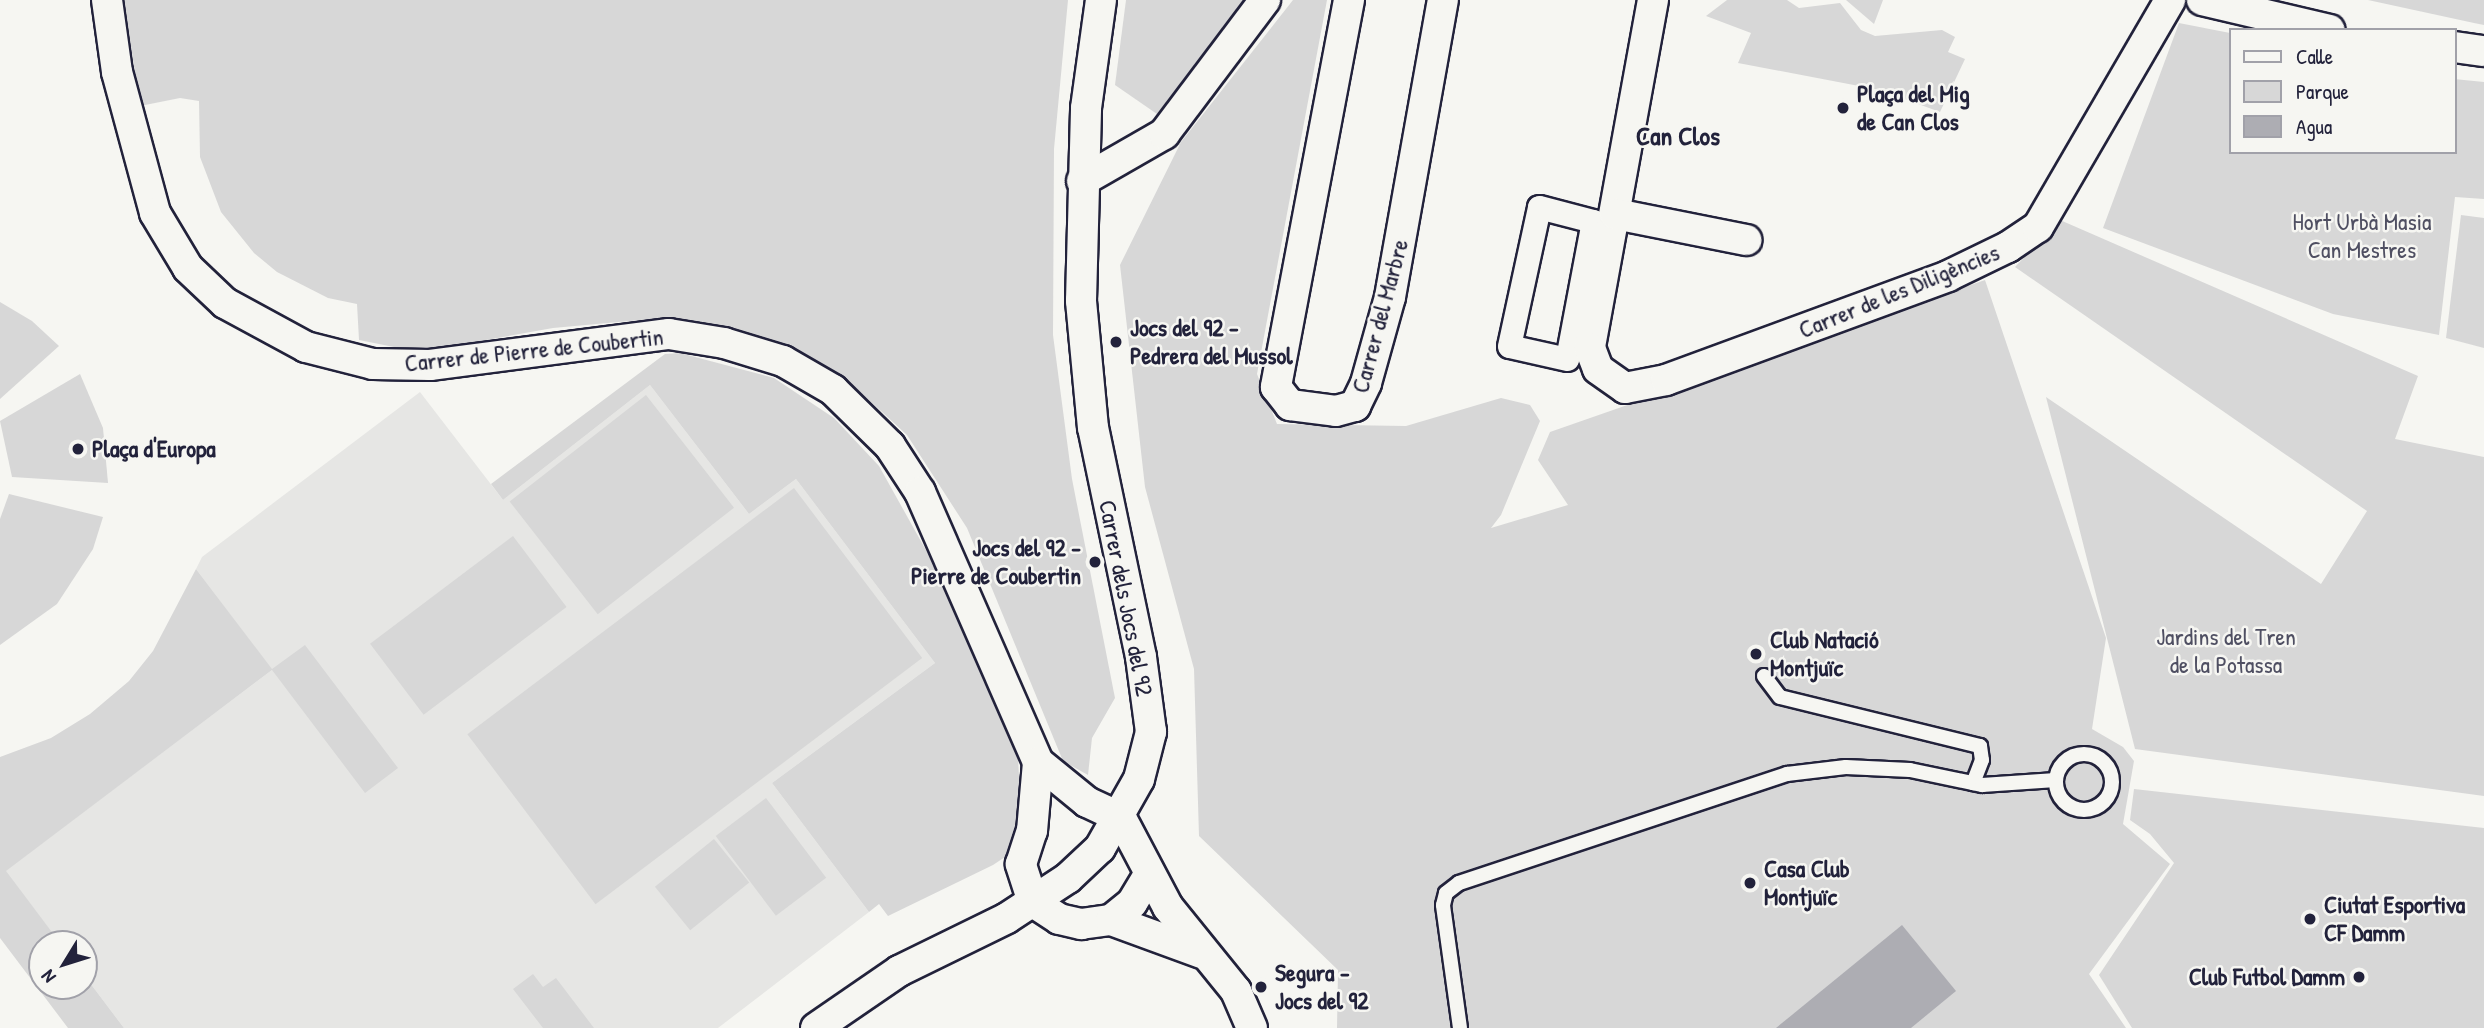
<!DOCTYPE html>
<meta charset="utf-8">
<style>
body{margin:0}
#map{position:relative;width:2484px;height:1028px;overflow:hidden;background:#f6f6f2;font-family:"Patrick Hand",sans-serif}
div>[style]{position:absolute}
.built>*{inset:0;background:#e6e6e4}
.green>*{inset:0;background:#d7d7d7;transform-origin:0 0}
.water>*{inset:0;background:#adadb3}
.roads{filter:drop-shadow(2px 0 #22223b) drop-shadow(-2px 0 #22223b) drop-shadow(0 2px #22223b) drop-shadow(0 -2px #22223b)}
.service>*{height:14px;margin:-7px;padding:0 7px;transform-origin:7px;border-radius:7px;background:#f6f6f2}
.service>.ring{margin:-7px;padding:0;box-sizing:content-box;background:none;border:14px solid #f6f6f2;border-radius:50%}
.pedestrian>*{height:23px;margin:-11.5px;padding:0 11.5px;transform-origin:11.5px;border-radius:11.5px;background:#f6f6f2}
.minor>*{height:30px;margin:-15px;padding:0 15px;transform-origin:15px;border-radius:15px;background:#f6f6f2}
.dots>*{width:19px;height:19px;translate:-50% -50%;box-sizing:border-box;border:4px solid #f6f6f2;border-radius:50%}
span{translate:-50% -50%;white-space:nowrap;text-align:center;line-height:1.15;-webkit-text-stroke:5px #f6f6f2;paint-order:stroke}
.poi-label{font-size:24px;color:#22223b;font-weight:700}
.left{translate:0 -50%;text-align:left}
.right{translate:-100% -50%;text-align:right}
.park-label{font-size:24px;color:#4f4f62}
.street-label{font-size:24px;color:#22223b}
.neighbourhood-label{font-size:26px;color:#22223b;font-weight:700}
.legend{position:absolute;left:2229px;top:28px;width:228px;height:126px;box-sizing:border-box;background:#f6f6f2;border:2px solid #a1a1a9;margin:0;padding:9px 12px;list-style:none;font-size:21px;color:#22223b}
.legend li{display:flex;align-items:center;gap:14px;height:35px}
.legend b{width:35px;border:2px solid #a1a1a9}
.north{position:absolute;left:28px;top:930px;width:70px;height:70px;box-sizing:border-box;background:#f6f6f2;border:2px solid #a1a1a9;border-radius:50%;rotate:232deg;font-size:19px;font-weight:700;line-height:28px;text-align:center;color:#22223b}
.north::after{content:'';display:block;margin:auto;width:24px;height:32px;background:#22223b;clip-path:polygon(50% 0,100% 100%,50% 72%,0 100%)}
</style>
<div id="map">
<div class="built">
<div style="clip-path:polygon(650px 385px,749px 514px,796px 479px,935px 663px,772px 783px,869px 912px,718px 1028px,124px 1028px,84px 975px,84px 944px,61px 944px,5px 871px,272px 670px,196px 569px,202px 557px,420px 392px,503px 500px)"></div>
</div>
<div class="green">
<div style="clip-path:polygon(124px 0,1068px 0,1054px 149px,1053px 335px,1072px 479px,1115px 698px,1092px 738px,1088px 775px,1063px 761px,967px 528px,907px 435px,856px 388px,801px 353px,744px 335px,651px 319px,553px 328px,419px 352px,359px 340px,357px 304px,328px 298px,277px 272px,254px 253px,221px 212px,200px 157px,199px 101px,180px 98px,140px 106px)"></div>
<div style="clip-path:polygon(1126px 0,1246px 0,1157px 114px,1115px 85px)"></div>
<div style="clip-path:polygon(1293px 0,1327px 0,1257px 374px,1277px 424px,1406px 426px,1501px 398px,1530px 405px,1540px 421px,1501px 515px,1491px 528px,1568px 505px,1538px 460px,1550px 432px,1985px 280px,2106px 638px,2092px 729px,2123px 747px,2134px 761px,2123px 824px,2170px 864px,2089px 974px,2126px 1028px,1337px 1028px,1338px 970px,1199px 836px,1194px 669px,1145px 487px,1120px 265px,1181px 142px)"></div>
<div style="clip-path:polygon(1727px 0,1787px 0,1799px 8px,1840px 3px,1861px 30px,1875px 36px,1942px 30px,1955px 37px,1948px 52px,1965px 59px,1940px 112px,1880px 90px,1738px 63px,1751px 33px,1706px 16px)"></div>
<div style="clip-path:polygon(1846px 0,1883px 0,1874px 24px)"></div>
<div style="clip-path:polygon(2368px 0,2484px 0,2484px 25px,2474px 23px)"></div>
<div style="clip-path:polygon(2179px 23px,2230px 33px,2230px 152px,2454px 152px,2454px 79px,2484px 82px,2484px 199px,2455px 197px,2439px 335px,2333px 314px,2103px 228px)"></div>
<div style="clip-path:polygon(2461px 215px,2484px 218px,2484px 348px,2446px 338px)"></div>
<div style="clip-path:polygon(2060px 220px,2418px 376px,2395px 439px,2484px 457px,2484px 796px,2135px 749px,2046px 397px,2321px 584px,2367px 511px,2015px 267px)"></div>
<div style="clip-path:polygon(0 302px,32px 321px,59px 346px,0 399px)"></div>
<div style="clip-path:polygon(680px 353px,774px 378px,834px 418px,879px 466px,937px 570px,1018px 759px,1020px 793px,1015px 825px,1005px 857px,993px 865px,888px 916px,879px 904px,869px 912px,772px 783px,935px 663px,796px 479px,749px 514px,650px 385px,503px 500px,491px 484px,665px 354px)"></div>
<div style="clip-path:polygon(80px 374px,103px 428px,108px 483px,12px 477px,0 421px)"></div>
<div style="left:646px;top:395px;width:143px;height:173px;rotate:52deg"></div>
<div style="left:794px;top:488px;width:213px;height:409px;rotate:53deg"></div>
<div style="clip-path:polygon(9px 494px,103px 517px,93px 549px,57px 604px,0 645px,0 519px)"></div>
<div style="left:513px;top:536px;width:89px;height:179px;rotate:53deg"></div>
<div style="clip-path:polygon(196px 569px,272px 669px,305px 645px,398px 768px,365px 793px,272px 670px,6px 871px,61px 944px,42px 944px,42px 986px,84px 986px,84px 975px,124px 1028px,68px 1028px,0 938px,0 757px,51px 738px,90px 714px,129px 681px,153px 651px)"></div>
<div style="clip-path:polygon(2134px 789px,2484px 828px,2484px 1028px,2132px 1028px,2099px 975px,2174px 863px,2150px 834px,2130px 820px)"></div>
<div style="left:766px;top:798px;width:100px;height:63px;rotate:53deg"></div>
<div style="left:714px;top:839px;width:56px;height:76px;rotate:51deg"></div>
<div style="clip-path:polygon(533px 974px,543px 987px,556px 978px,594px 1028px,543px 1028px,513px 989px)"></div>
</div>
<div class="water">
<div style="clip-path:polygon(1902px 925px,1956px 991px,1911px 1028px,1776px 1028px)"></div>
</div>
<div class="roads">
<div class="service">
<div style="left:1764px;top:676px;width:26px;rotate:53deg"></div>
<div style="left:1780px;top:697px;width:206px;rotate:13.8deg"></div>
<div style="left:1980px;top:746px;width:14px;rotate:82deg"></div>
<div style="left:1982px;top:760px;width:25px;rotate:111deg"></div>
<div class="ring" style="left:2056px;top:754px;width:42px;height:42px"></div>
<div style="left:1460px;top:1028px;width:124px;rotate:-97.9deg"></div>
<div style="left:1443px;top:905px;width:12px;rotate:-76deg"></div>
<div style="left:1446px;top:893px;width:16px;rotate:-38deg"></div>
<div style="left:1459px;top:883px;width:346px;rotate:-18.4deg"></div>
<div style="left:1787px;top:774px;width:59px;rotate:-6.8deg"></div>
<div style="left:1846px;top:767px;width:64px;rotate:2.7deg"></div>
<div style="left:1910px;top:770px;width:74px;rotate:11.8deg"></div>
<div style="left:1982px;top:785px;width:74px;rotate:-3.9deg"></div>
</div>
<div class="pedestrian">
<div style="left:1539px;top:207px;width:56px;rotate:14.5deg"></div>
<div style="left:1593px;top:221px;width:140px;rotate:100.7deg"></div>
<div style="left:1567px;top:359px;width:59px;rotate:-167.4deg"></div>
<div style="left:1509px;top:346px;width:142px;rotate:-77.8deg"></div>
</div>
<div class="minor">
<div style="left:107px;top:0;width:73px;rotate:82.1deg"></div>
<div style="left:117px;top:72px;width:146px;rotate:74.9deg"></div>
<div style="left:155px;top:213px;width:64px;rotate:59deg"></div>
<div style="left:188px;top:268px;width:51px;rotate:43.4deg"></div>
<div style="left:225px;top:303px;width:92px;rotate:28.5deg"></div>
<div style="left:306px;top:347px;width:69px;rotate:14.2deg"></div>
<div style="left:373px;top:364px;width:57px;rotate:1deg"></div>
<div style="left:430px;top:365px;width:241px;rotate:-7.4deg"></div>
<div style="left:669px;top:334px;width:56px;rotate:9.3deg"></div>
<div style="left:724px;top:343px;width:62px;rotate:17deg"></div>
<div style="left:783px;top:361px;width:58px;rotate:30.1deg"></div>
<div style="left:833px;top:390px;width:80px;rotate:44.5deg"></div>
<div style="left:890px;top:446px;width:55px;rotate:56.9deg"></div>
<div style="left:920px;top:492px;width:295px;rotate:66.4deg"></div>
<div style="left:1038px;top:762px;width:63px;rotate:39.2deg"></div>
<div style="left:1087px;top:802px;width:38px;rotate:25deg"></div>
<div style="left:1349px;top:0;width:394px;rotate:100.7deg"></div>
<div style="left:1276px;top:387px;width:23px;rotate:52deg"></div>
<div style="left:1290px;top:405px;width:46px;rotate:7.4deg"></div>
<div style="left:1336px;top:411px;width:20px;rotate:-15deg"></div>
<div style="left:1355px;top:406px;width:25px;rotate:-64deg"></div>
<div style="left:1366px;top:383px;width:89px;rotate:-74.4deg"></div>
<div style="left:1390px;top:297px;width:302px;rotate:-79.9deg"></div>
<div style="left:1653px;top:0;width:354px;rotate:100.3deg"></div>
<div style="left:1590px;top:348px;width:22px;rotate:69deg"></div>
<div style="left:1598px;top:369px;width:33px;rotate:35deg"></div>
<div style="left:1625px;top:388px;width:42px;rotate:-11deg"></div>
<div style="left:1666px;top:380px;width:301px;rotate:-20.2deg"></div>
<div style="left:1948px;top:276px;width:67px;rotate:-25.8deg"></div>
<div style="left:2008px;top:247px;width:36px;rotate:-34deg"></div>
<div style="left:2038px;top:227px;width:263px;rotate:-59.8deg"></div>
<div style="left:2202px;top:0;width:131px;rotate:13.2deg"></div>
<div style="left:2454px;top:47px;width:30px;rotate:8deg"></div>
<div style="left:1082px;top:181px;width:95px;rotate:-29.8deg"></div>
<div style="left:1164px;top:134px;width:168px;rotate:-53deg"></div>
<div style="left:1615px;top:214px;width:134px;rotate:11.2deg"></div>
<div style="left:1121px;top:818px;width:101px;rotate:62.2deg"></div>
<div style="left:1168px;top:907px;width:108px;rotate:51deg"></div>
<div style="left:1236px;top:991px;width:40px;rotate:66.6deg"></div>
<div style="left:1033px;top:902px;width:31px;rotate:33deg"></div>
<div style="left:1059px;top:919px;width:23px;rotate:13deg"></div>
<div style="left:1081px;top:924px;width:30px;rotate:-8deg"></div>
<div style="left:1111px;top:920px;width:96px;rotate:20.1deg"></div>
<div style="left:1033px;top:902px;width:40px;rotate:-108deg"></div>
<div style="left:1021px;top:864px;width:35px;rotate:-72deg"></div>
<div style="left:1032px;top:831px;width:69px;rotate:-85deg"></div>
<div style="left:1111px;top:920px;width:27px;rotate:-39deg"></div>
<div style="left:1132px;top:903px;width:33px;rotate:-59deg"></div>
<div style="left:816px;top:1028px;width:101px;rotate:-34.5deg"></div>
<div style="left:899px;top:971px;width:120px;rotate:-26.1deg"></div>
<div style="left:1007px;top:918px;width:73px;rotate:-33.3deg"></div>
<div style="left:1068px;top:878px;width:44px;rotate:-43.2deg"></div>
<div style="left:1100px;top:848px;width:79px;rotate:-60.5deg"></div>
<div style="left:1139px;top:779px;width:49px;rotate:-75.7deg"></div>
<div style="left:1151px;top:732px;width:76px;rotate:-97.6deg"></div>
<div style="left:1141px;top:657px;width:234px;rotate:-101.8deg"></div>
<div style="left:1093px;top:428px;width:128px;rotate:-95.4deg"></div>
<div style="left:1081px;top:301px;width:193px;rotate:-88.5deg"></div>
<div style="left:1086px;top:108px;width:109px;rotate:-82.1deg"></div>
</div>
</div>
<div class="dots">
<div style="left:1843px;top:108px;background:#22223b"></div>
<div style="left:1116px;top:342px;background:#22223b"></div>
<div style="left:78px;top:449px;background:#22223b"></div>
<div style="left:1095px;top:562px;background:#22223b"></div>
<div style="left:1756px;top:654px;background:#22223b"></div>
<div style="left:1750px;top:883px;background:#22223b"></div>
<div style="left:2310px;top:919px;background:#22223b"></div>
<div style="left:2359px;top:977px;background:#22223b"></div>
<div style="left:1261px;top:987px;background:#22223b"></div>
</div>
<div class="poi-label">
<span class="left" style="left:1857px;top:108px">Plaça del Mig<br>de Can Clos</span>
<span class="left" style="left:1130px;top:342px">Jocs del 92 -<br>Pedrera del Mussol</span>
<span class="left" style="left:92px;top:449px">Plaça d'Europa</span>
<span class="right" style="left:1081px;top:562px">Jocs del 92 -<br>Pierre de Coubertin</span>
<span class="left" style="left:1770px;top:654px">Club Natació<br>Montjuïc</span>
<span class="left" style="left:1764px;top:883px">Casa Club<br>Montjuïc</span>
<span class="left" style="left:2324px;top:919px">Ciutat Esportiva<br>CF Damm</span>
<span class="left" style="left:1275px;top:987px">Segura -<br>Jocs del 92</span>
<span class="right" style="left:2345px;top:977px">Club Futbol Damm</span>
</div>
<div class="park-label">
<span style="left:2362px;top:236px">Hort Urbà Masia<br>Can Mestres</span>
<span style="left:2226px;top:651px">Jardins del Tren<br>de la Potassa</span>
</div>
<div class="street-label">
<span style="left:1899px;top:291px;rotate:-22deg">Carrer de les Diligències</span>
<span style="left:1380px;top:316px;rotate:-75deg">Carrer del Marbre</span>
<span style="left:534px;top:350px;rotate:-6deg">Carrer de Pierre de Coubertin</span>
<span style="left:1126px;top:598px;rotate:79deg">Carrer dels Jocs del 92</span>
</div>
<div class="neighbourhood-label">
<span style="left:1678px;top:136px">Can Clos</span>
</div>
<ul class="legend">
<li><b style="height:9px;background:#f6f6f2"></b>Calle</li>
<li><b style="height:19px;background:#d7d7d7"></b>Parque</li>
<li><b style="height:19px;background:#adadb3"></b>Agua</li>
</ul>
<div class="north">N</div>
</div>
